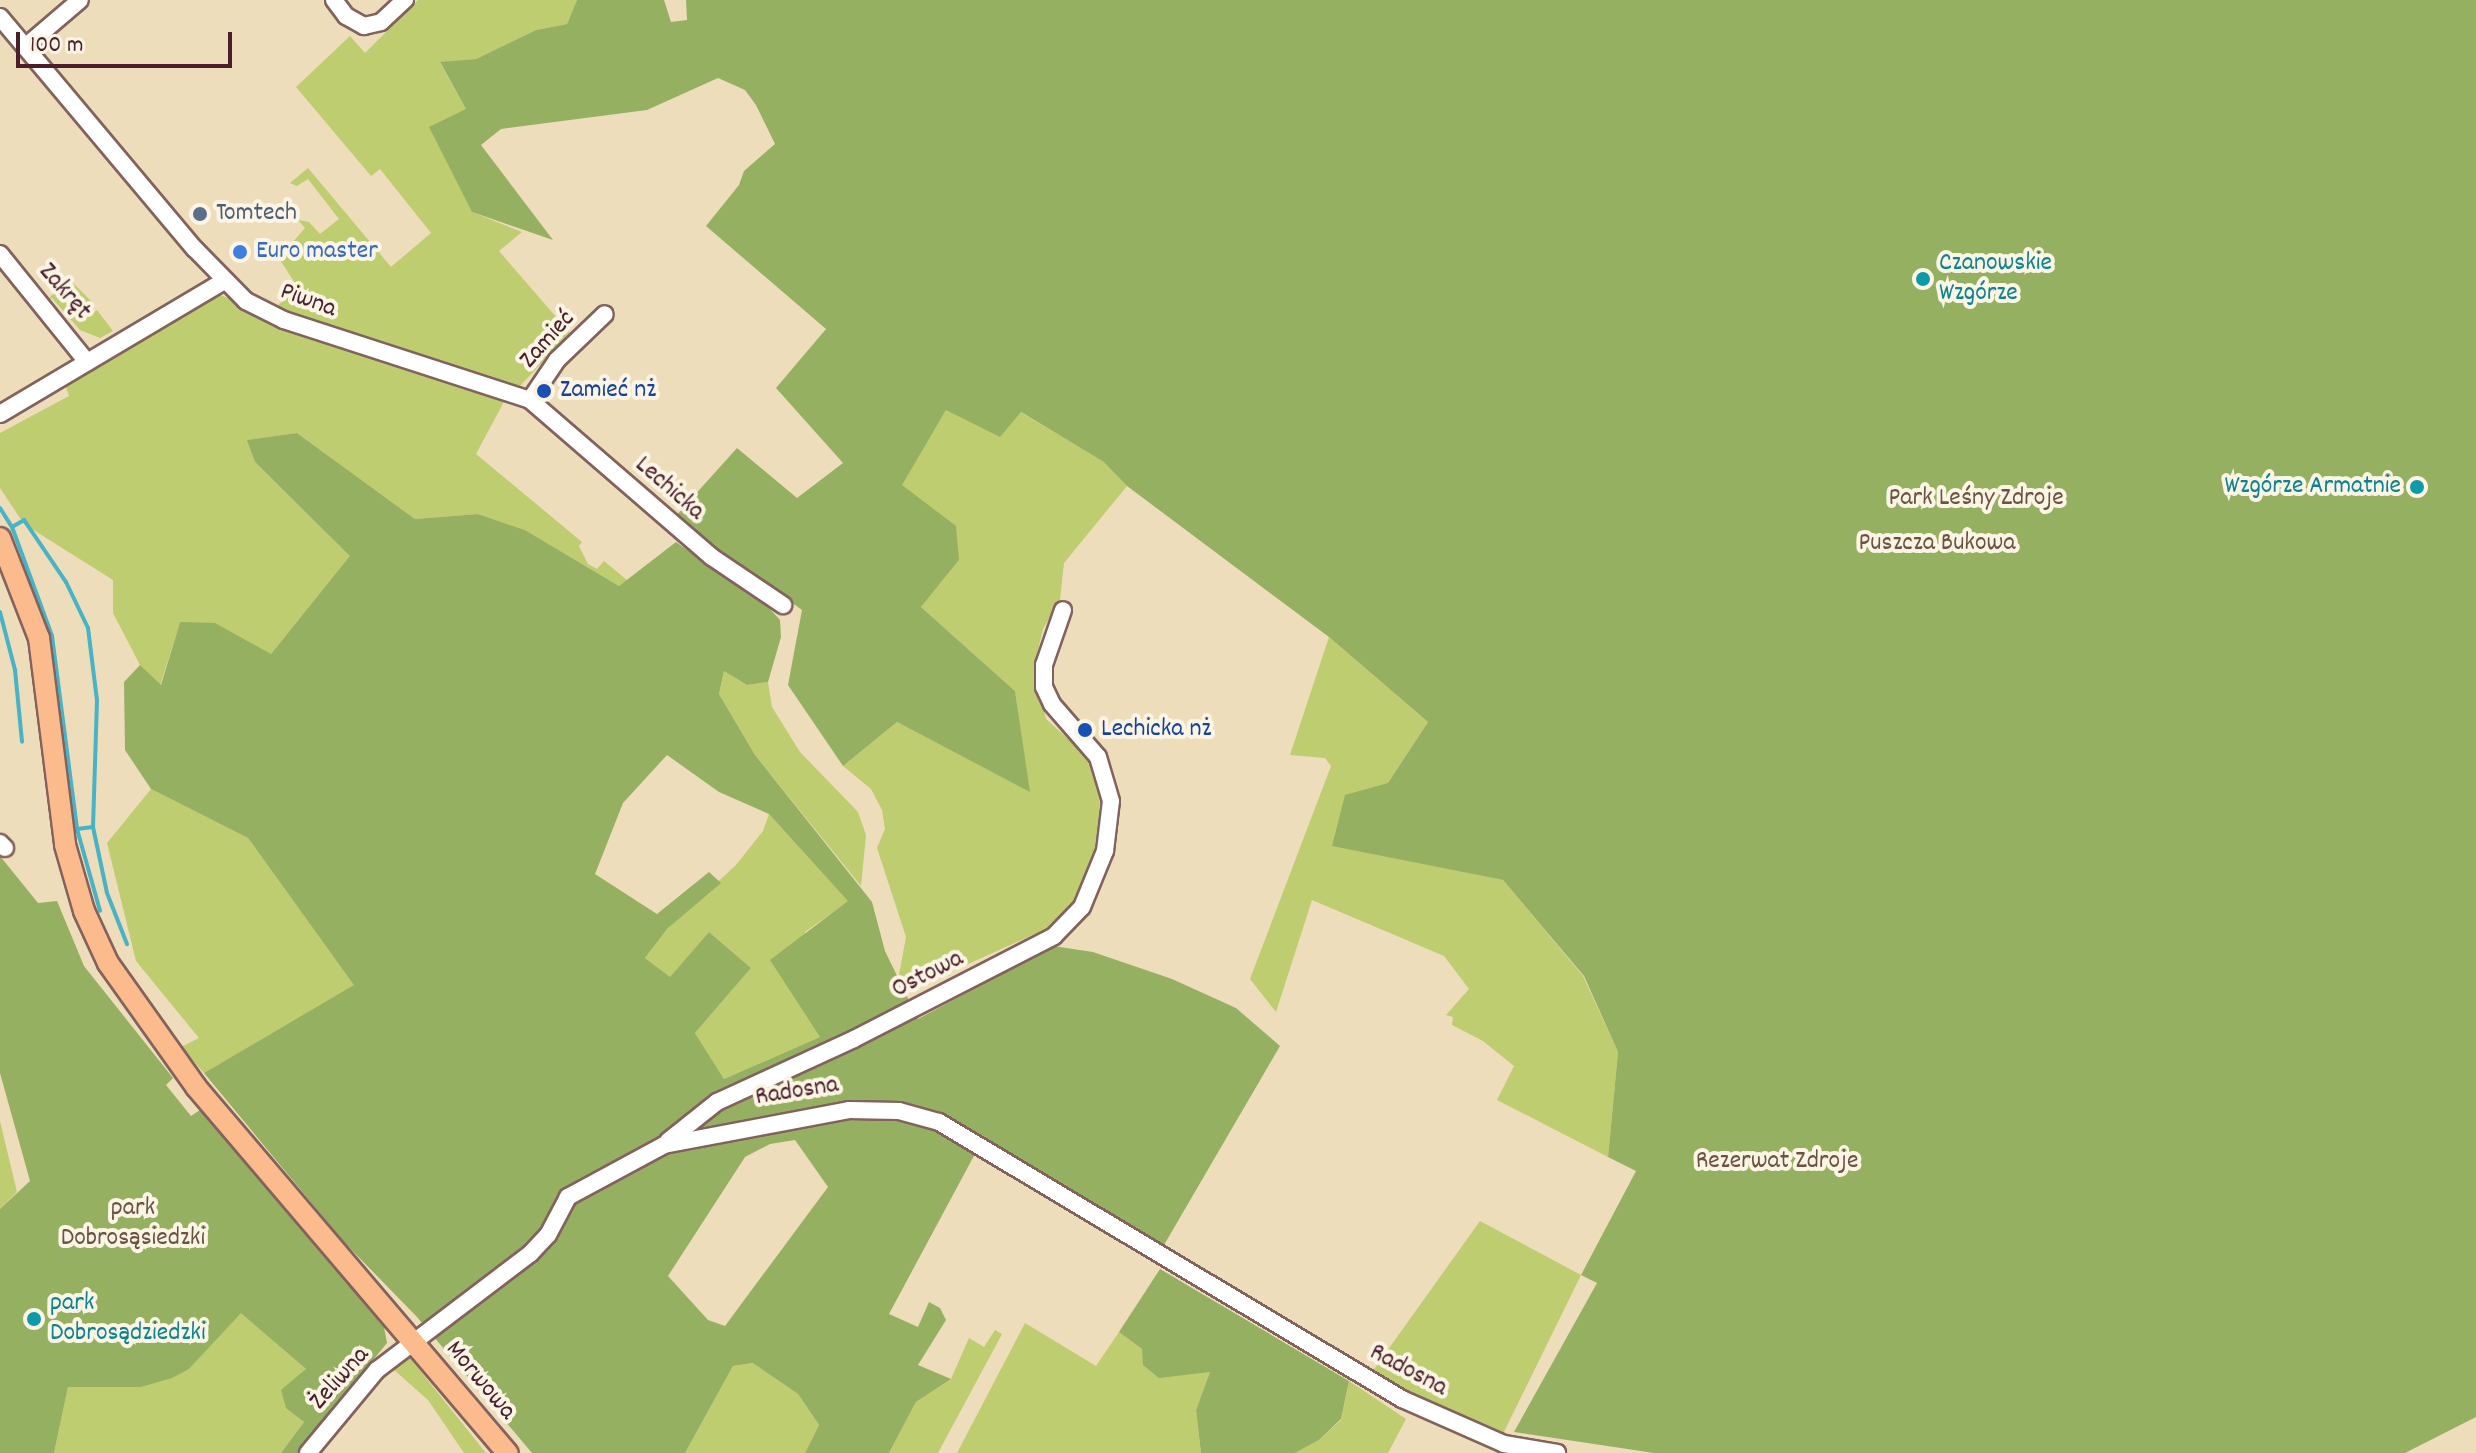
<!DOCTYPE html>
<meta charset="utf-8">
<style>
body{margin:0}
#map{position:relative;width:2476px;height:1453px;overflow:hidden;background:#edb;font-family:Dekko,sans-serif}
div>[style]{position:absolute}
.green>*{inset:0;background:#bdcd70}
.forest>*{inset:0;background:#96b062}
.stream>*{height:4px;margin:-2px;padding:0 2px;transform-origin:2px;border-radius:2px;background:#47b3c4}
.roads{filter:drop-shadow(2px 0 #83625d) drop-shadow(-2px 0 #83625d) drop-shadow(0 2px #83625d) drop-shadow(0 -2px #83625d)}
.minor>*{height:16px;margin:-8px;padding:0 8px;transform-origin:8px;border-radius:8px;background:#fff}
.major>*{height:20px;margin:-10px;padding:0 10px;transform-origin:10px;border-radius:10px;background:#fbbb8c}
.dots>*{width:22px;height:22px;translate:-50% -50%;box-sizing:border-box;border:4px solid #fcf5e5;border-radius:50%}
span{translate:-50% -50%;white-space:nowrap;text-align:center;line-height:1.15;-webkit-text-stroke:8px #fcf5e5;paint-order:stroke}
.service-label{font-size:26px;color:#4e5e75}
.left{translate:0 -50%;text-align:left}
.shop-label{font-size:26px;color:#366cbe}
.culture-label{font-size:26px;color:#0d838f}
.right{translate:-100% -50%;text-align:right}
.street-label{font-size:26px;color:#4a1f2b}
.transit-label{font-size:26px;color:#164399}
.park-label{font-size:26px;color:#6c5340}
.scale{position:absolute;left:16px;top:32px;width:216px;height:36px;box-sizing:border-box;border:4px solid #4a1f2b;border-top:0;padding-left:10px;font-size:24px;line-height:28px;white-space:nowrap;color:#4a1f2b;-webkit-text-stroke:6px #fcf5e5;paint-order:stroke}
</style>
<div id="map">
<div class="green">
<div style="clip-path:polygon(418px 0,577px 0,567px 24px,536px 30px,476px 59px,440px 63px,466px 109px,472px 212px,522px 232px,499px 251px,570px 333px,518px 388px,275px 308px,298px 288px,279px 258px,305px 228px,298px 220px,309px 222px,320px 234px,339px 219px,308px 179px,297px 186px,290px 183px,308px 168px,391px 267px,431px 233px,380px 169px,371px 176px,296px 87px,350px 36px,365px 53px)"></div>
<div style="clip-path:polygon(69px 279px,92px 302px,79px 311px,85px 318px,97px 310px,113px 331px,100px 338px,80px 330px,52px 298px,47px 300px)"></div>
<div style="clip-path:polygon(220px 295px,506px 398px,476px 454px,582px 542px,579px 546px,588px 564px,597px 569px,604px 561px,627px 580px,619px 586px,525px 530px,478px 514px,415px 519px,297px 433px,248px 440px,255px 462px,351px 556px,271px 654px,180px 622px,160px 686px,140px 665px,113px 613px,113px 580px,24px 524px,0 488px,0 433px,69px 396px,66px 387px)"></div>
<div style="clip-path:polygon(946px 410px,1020px 412px,1105px 462px,1127px 486px,1064px 563px,1060px 600px,1043px 629px,1034px 666px,1046px 719px,1087px 756px,1100px 781px,1099px 850px,1085px 883px,1071px 909px,1046px 929px,908px 991px,899px 975px,906px 937px,877px 848px,885px 829px,882px 810px,871px 789px,843px 766px,897px 722px,1029px 791px,1015px 691px,921px 607px,959px 560px,901px 485px)"></div>
<div style="clip-path:polygon(1329px 637px,1428px 722px,1388px 783px,1332px 845px,1503px 880px,1583px 976px,1618px 1052px,1608px 1157px,1497px 1100px,1514px 1066px,1483px 1041px,1452px 1025px,1453px 1017px,1446px 1015px,1469px 989px,1444px 956px,1312px 900px,1276px 1012px,1250px 979px,1331px 766px,1325px 758px,1290px 755px)"></div>
<div style="clip-path:polygon(724px 671px,747px 685px,768px 682px,772px 707px,800px 752px,858px 812px,866px 835px,861px 886px,755px 755px,719px 694px)"></div>
<div style="clip-path:polygon(151px 789px,248px 838px,355px 985px,204px 1073px,181px 1047px,199px 1038px,136px 961px,107px 843px)"></div>
<div style="clip-path:polygon(769px 814px,849px 901px,805px 932px,820px 1037px,724px 1079px,695px 1033px,751px 968px,709px 932px,670px 978px,645px 958px,668px 928px,736px 865px,763px 831px)"></div>
<div style="clip-path:polygon(0 1121px,17px 1192px,0 1209px)"></div>
<div style="clip-path:polygon(1480px 1221px,1581px 1275px,1501px 1438px,1436px 1410px,1372px 1372px)"></div>
<div style="clip-path:polygon(241px 1312px,307px 1370px,287px 1408px,304px 1422px,281px 1453px,54px 1453px,68px 1387px,141px 1387px,189px 1369px)"></div>
<div style="clip-path:polygon(1025px 1323px,1096px 1366px,1119px 1332px,1142px 1349px,1210px 1372px,1196px 1410px,1201px 1453px,957px 1453px)"></div>
<div style="clip-path:polygon(995px 1330px,1002px 1334px,938px 1453px,889px 1453px,916px 1402px,951px 1379px,969px 1338px,984px 1347px)"></div>
<div style="clip-path:polygon(403px 1358px,410px 1358px,486px 1453px,464px 1453px,428px 1400px,393px 1369px)"></div>
<div style="clip-path:polygon(754px 1363px,798px 1394px,819px 1425px,805px 1453px,685px 1453px,733px 1366px)"></div>
<div style="clip-path:polygon(1349px 1381px,1406px 1419px,1388px 1453px,1295px 1453px,1319px 1440px,1341px 1420px)"></div>
</div>
<div class="forest">
<div style="clip-path:polygon(577px 0,664px 0,671px 22px,687px 20px,686px 0,2476px 0,2476px 1417px,2405px 1453px,1654px 1453px,1514px 1432px,1597px 1283px,1581px 1275px,1636px 1171px,1608px 1157px,1618px 1052px,1584px 976px,1503px 880px,1332px 846px,1345px 795px,1388px 783px,1428px 722px,1329px 637px,1127px 486px,1104px 462px,1021px 412px,1000px 437px,946px 410px,902px 485px,956px 526px,959px 560px,921px 607px,1015px 691px,1030px 792px,897px 722px,843px 766px,788px 685px,802px 610px,675px 517px,737px 448px,797px 498px,843px 463px,776px 388px,826px 329px,706px 226px,739px 185px,744px 171px,775px 144px,756px 105px,745px 90px,718px 78px,647px 110px,501px 129px,481px 145px,553px 240px,472px 212px,429px 127px,466px 109px,440px 62px,476px 59px,536px 30px,567px 24px)"></div>
<div style="clip-path:polygon(evenodd,297px 433px,415px 519px,478px 514px,525px 530px,619px 586px,676px 542px,768px 607px,780px 620px,781px 637px,768px 682px,747px 685px,724px 671px,719px 694px,755px 755px,872px 902px,885px 951px,918px 1019px,1053px 946px,1093px 952px,1172px 979px,1236px 1008px,1280px 1046px,1164px 1245px,983px 1139px,889px 1314px,918px 1327px,929px 1302px,940px 1308px,946px 1320px,918px 1365px,951px 1379px,916px 1402px,889px 1453px,805px 1453px,819px 1425px,798px 1394px,753px 1363px,733px 1366px,685px 1453px,532px 1453px,417px 1317px,343px 1241px,204px 1073px,354px 985px,248px 838px,151px 789px,125px 750px,124px 682px,140px 665px,161px 685px,180px 622px,215px 623px,271px 654px,350px 556px,255px 462px,247px 440px,297px 433px,667px 755px,719px 792px,769px 814px,848px 901px,770px 960px,820px 1037px,724px 1079px,695px 1033px,751px 968px,709px 932px,670px 977px,645px 958px,668px 928px,721px 883px,709px 872px,657px 914px,595px 874px,623px 803px,667px 755px,297px 433px,795px 1140px,828px 1187px,725px 1326px,708px 1320px,668px 1276px,745px 1157px,770px 1144px,795px 1140px)"></div>
<div style="clip-path:polygon(0 856px,38px 903px,57px 901px,84px 966px,173px 1078px,166px 1085px,191px 1116px,200px 1110px,384px 1327px,387px 1343px,297px 1453px,281px 1453px,304px 1422px,286px 1408px,281px 1390px,306px 1369px,241px 1313px,189px 1369px,172px 1378px,141px 1387px,68px 1387px,54px 1453px,0 1453px,0 1209px,30px 1181px,0 1073px)"></div>
<div style="clip-path:polygon(1160px 1269px,1349px 1381px,1341px 1419px,1319px 1440px,1295px 1453px,1201px 1453px,1196px 1410px,1210px 1372px,1159px 1378px,1143px 1365px,1142px 1349px,1119px 1332px)"></div>
</div>
<div class="stream">
<div style="left:0;top:508px;width:22px;rotate:58deg"></div>
<div style="left:12px;top:527px;width:14px;rotate:-30deg"></div>
<div style="left:24px;top:520px;width:75px;rotate:55.9deg"></div>
<div style="left:66px;top:582px;width:51px;rotate:64.4deg"></div>
<div style="left:88px;top:628px;width:73px;rotate:82.9deg"></div>
<div style="left:97px;top:700px;width:127px;rotate:91.8deg"></div>
<div style="left:93px;top:827px;width:67px;rotate:78deg"></div>
<div style="left:107px;top:893px;width:55px;rotate:68.6deg"></div>
<div style="left:12px;top:527px;width:116px;rotate:69.8deg"></div>
<div style="left:52px;top:636px;width:195px;rotate:82.6deg"></div>
<div style="left:77px;top:829px;width:85px;rotate:74.3deg"></div>
<div style="left:0;top:612px;width:60px;rotate:75.5deg"></div>
<div style="left:15px;top:670px;width:72px;rotate:84.4deg"></div>
<div style="left:77px;top:829px;width:16px;rotate:-7deg"></div>
</div>
<div class="roads">
<div class="minor">
<div style="left:334px;top:0;width:20px;rotate:53deg"></div>
<div style="left:346px;top:16px;width:21px;rotate:29deg"></div>
<div style="left:364px;top:26px;width:17px;rotate:-13deg"></div>
<div style="left:381px;top:22px;width:33px;rotate:-43deg"></div>
<div style="left:0;top:17px;width:303px;rotate:50deg"></div>
<div style="left:195px;top:249px;width:73px;rotate:45.6deg"></div>
<div style="left:246px;top:301px;width:42px;rotate:26.6deg"></div>
<div style="left:284px;top:320px;width:259px;rotate:18deg"></div>
<div style="left:530px;top:400px;width:240px;rotate:40.8deg"></div>
<div style="left:712px;top:557px;width:86px;rotate:34.1deg"></div>
<div style="left:25px;top:47px;width:72px;rotate:-40.5deg"></div>
<div style="left:0;top:254px;width:139px;rotate:51.1deg"></div>
<div style="left:530px;top:400px;width:48px;rotate:-56deg"></div>
<div style="left:557px;top:360px;width:66px;rotate:-43.8deg"></div>
<div style="left:0;top:414px;width:261px;rotate:-30.7deg"></div>
<div style="left:0;top:843px;width:7px;rotate:45deg"></div>
<div style="left:668px;top:1141px;width:63px;rotate:-38.5deg"></div>
<div style="left:717px;top:1102px;width:151px;rotate:-24.7deg"></div>
<div style="left:854px;top:1039px;width:225px;rotate:-27.2deg"></div>
<div style="left:1054px;top:936px;width:40px;rotate:-46deg"></div>
<div style="left:1082px;top:907px;width:61px;rotate:-67.7deg"></div>
<div style="left:1105px;top:851px;width:50px;rotate:-83.2deg"></div>
<div style="left:1111px;top:801px;width:46px;rotate:-106.5deg"></div>
<div style="left:1098px;top:757px;width:70px;rotate:-131deg"></div>
<div style="left:1052px;top:704px;width:19px;rotate:-115deg"></div>
<div style="left:1044px;top:687px;width:22px;rotate:-90deg"></div>
<div style="left:1044px;top:665px;width:58px;rotate:-70.9deg"></div>
<div style="left:308px;top:1453px;width:108px;rotate:-50.3deg"></div>
<div style="left:377px;top:1370px;width:192px;rotate:-37.2deg"></div>
<div style="left:530px;top:1254px;width:26px;rotate:-47deg"></div>
<div style="left:548px;top:1235px;width:43px;rotate:-62.2deg"></div>
<div style="left:568px;top:1197px;width:109px;rotate:-28.4deg"></div>
<div style="left:664px;top:1145px;width:188px;rotate:-10.7deg"></div>
<div style="left:849px;top:1110px;width:50px;rotate:1.1deg"></div>
<div style="left:899px;top:1111px;width:41px;rotate:15.4deg"></div>
<div style="left:939px;top:1122px;width:540px;rotate:30.89deg"></div>
<div style="left:1402px;top:1399px;width:111px;rotate:23.8deg"></div>
<div style="left:1504px;top:1444px;width:54px;rotate:9.6deg"></div>
</div>
<div class="major">
<div style="left:0;top:538px;width:107px;rotate:68.7deg"></div>
<div style="left:39px;top:638px;width:209px;rotate:82.8deg"></div>
<div style="left:65px;top:845px;width:69px;rotate:73.9deg"></div>
<div style="left:84px;top:911px;width:57px;rotate:65.2deg"></div>
<div style="left:108px;top:963px;width:152px;rotate:54.6deg"></div>
<div style="left:196px;top:1087px;width:481px;rotate:49.6deg"></div>
</div>
</div>
<div class="dots">
<div style="left:200px;top:214px;background:#5c6f8a"></div>
<div style="left:240px;top:252px;background:#3f7fe0"></div>
<div style="left:1923px;top:279px;background:#0f9aa8"></div>
<div style="left:544px;top:391px;background:#1a4fb4"></div>
<div style="left:2417px;top:487px;background:#0f9aa8"></div>
<div style="left:1085px;top:730px;background:#1a4fb4"></div>
<div style="left:34px;top:1319px;background:#0f9aa8"></div>
</div>
<div class="service-label">
<span class="left" style="left:216px;top:214px">Tomtech</span>
</div>
<div class="shop-label">
<span class="left" style="left:256px;top:252px">Euro master</span>
</div>
<div class="culture-label">
<span class="left" style="left:1939px;top:279px">Czanowskie<br>Wzgórze</span>
<span class="right" style="left:2401px;top:487px">Wzgórze Armatnie</span>
<span class="left" style="left:50px;top:1319px">park<br>Dobrosądziedzki</span>
</div>
<div class="street-label">
<span style="left:64px;top:292px;rotate:49deg">Zakręt</span>
<span style="left:308px;top:301px;rotate:20deg">Piwna</span>
<span style="left:548px;top:340px;rotate:-48deg">Zamieć</span>
<span style="left:669px;top:489px;rotate:41deg">Lechicka</span>
<span style="left:928px;top:975px;rotate:-27deg">Ostowa</span>
<span style="left:797px;top:1092px;rotate:-9deg">Radosna</span>
<span style="left:1408px;top:1371px;rotate:28deg">Radosna</span>
<span style="left:340px;top:1379px;rotate:-48deg">Żeliwna</span>
<span style="left:480px;top:1381px;rotate:50deg">Morwowa</span>
</div>
<div class="transit-label">
<span class="left" style="left:560px;top:391px">Zamieć nż</span>
<span class="left" style="left:1101px;top:730px">Lechicka nż</span>
</div>
<div class="park-label">
<span style="left:1976px;top:499px">Park Leśny Zdroje</span>
<span style="left:1937px;top:544px">Puszcza Bukowa</span>
<span style="left:1777px;top:1162px">Rezerwat Zdroje</span>
<span style="left:133px;top:1224px">park<br>Dobrosąsiedzki</span>
</div>
<div class="scale">100 m</div>
</div>
